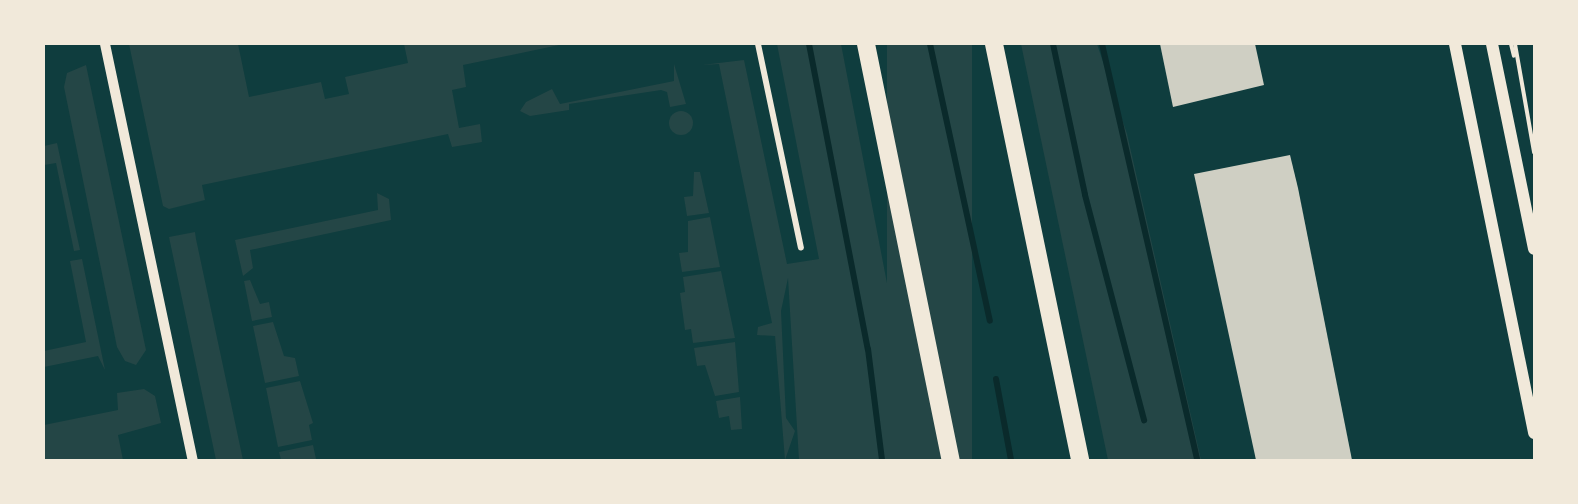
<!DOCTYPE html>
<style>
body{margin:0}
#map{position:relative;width:1578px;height:504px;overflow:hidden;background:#0f3d3e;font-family:Karla,sans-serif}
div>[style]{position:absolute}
.green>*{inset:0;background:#244646;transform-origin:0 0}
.round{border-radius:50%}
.stream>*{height:6px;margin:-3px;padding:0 3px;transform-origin:3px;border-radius:3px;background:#0a2a2b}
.building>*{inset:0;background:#cfcfc3}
.path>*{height:4px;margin:-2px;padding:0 2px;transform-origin:2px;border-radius:2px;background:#f1e9da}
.minor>*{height:6px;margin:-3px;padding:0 3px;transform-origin:3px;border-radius:3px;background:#f1e9da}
.tertiary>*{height:10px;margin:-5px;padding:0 5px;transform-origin:5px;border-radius:5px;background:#f1e9da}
.secondary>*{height:12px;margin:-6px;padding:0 6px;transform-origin:6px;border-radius:6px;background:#f1e9da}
.motorway>*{height:18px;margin:-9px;padding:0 9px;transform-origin:9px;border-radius:9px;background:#f1e9da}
span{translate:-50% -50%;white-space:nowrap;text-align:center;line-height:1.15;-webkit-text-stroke:6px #f1e9da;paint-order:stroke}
.frame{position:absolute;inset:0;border:45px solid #f1e9da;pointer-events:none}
</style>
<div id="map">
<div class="green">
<div style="clip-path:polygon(129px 44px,238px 44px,249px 97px,321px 82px,325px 99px,349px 94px,345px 77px,408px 63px,404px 44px,564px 44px,463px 65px,466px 87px,452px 90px,459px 128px,480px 124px,482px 142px,452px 147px,448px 134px,202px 185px,205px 200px,169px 209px,163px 206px)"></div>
<div style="clip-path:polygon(777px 44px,841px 44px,921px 460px,799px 460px,788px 278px,781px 311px,786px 418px,795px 431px,785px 460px,775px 336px,757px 335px,758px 327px,772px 323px,719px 64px,702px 65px,744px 60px,787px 264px,819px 259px)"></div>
<div style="left:887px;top:44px;width:85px;height:425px"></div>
<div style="clip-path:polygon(1021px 44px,1097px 44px,1127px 134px,1201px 460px,1108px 460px)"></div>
<div style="clip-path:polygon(674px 64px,686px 104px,670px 107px,667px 92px,661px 90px,569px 104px,569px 110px,530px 116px,520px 111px,526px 102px,552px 89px,560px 104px,674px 81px)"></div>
<div style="clip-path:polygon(86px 65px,146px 350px,136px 365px,125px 361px,117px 347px,64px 87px,67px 73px)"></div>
<div class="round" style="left:669px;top:111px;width:24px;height:24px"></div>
<div style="clip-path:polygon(57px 143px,80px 250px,74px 251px,56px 163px,44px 165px,44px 146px)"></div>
<div style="clip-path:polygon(694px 172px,700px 172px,709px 213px,687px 216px,684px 197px,693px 196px)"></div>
<div style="clip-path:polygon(377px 193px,389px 199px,391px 220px,250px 250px,253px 268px,243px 276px,235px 240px,378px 210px)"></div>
<div style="clip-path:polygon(710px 217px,720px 267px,682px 272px,679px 253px,688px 252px,688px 221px)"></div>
<div style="clip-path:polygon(195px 232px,196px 239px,243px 460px,216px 460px,169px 237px)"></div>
<div style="clip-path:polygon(82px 259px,105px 370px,98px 356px,44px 367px,44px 351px,86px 342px,70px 261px)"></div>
<div style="clip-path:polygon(721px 271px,735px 338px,693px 343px,691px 329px,685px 330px,680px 293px,685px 292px,683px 277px)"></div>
<div style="clip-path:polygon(250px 280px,260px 304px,269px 302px,272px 317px,252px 321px,244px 281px)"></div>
<div style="clip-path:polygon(273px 322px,284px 356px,295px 358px,299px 376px,265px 383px,253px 326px)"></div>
<div style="clip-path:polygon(735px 342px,739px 392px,715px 396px,705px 365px,697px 366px,694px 348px)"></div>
<div style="clip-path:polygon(300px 381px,313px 423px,309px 425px,312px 440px,278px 447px,266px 388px)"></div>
<div style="clip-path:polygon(144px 389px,155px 396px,161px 423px,118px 435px,123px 460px,44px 460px,44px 425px,118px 410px,117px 393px)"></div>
<div style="clip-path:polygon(740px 397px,742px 429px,731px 430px,729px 416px,719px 418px,716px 401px)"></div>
<div style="clip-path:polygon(313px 445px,316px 459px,281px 460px,279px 452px)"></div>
</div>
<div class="stream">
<div style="left:809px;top:44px;width:311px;rotate:79.1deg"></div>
<div style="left:868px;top:349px;width:112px;rotate:82.8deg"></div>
<div style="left:930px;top:44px;width:283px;rotate:77.8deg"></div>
<div style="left:1053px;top:44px;width:154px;rotate:78deg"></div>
<div style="left:1085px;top:195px;width:233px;rotate:75.3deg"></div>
<div style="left:1102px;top:44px;width:427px;rotate:77.1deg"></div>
<div style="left:996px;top:379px;width:82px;rotate:79.5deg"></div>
</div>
<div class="building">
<div style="clip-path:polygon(1160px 44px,1255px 44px,1264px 85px,1173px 107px)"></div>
<div style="clip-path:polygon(1290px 155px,1298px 188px,1352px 460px,1256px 460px,1194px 174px)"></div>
</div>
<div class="path">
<div style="left:1511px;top:44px;width:12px;rotate:76deg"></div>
<div style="left:1515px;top:44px;width:110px;rotate:80deg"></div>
</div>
<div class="minor">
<div style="left:758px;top:44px;width:208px;rotate:78.1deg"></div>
</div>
<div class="tertiary">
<div style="left:105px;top:44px;width:425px;rotate:78.1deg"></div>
</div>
<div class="secondary">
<div style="left:1455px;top:44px;width:397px;rotate:78.5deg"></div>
<div style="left:1492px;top:44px;width:209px;rotate:78.4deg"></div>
</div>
<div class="motorway">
<div style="left:866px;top:44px;width:425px;rotate:78.5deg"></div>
<div style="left:994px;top:44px;width:425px;rotate:78.3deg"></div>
</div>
<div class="frame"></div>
</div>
